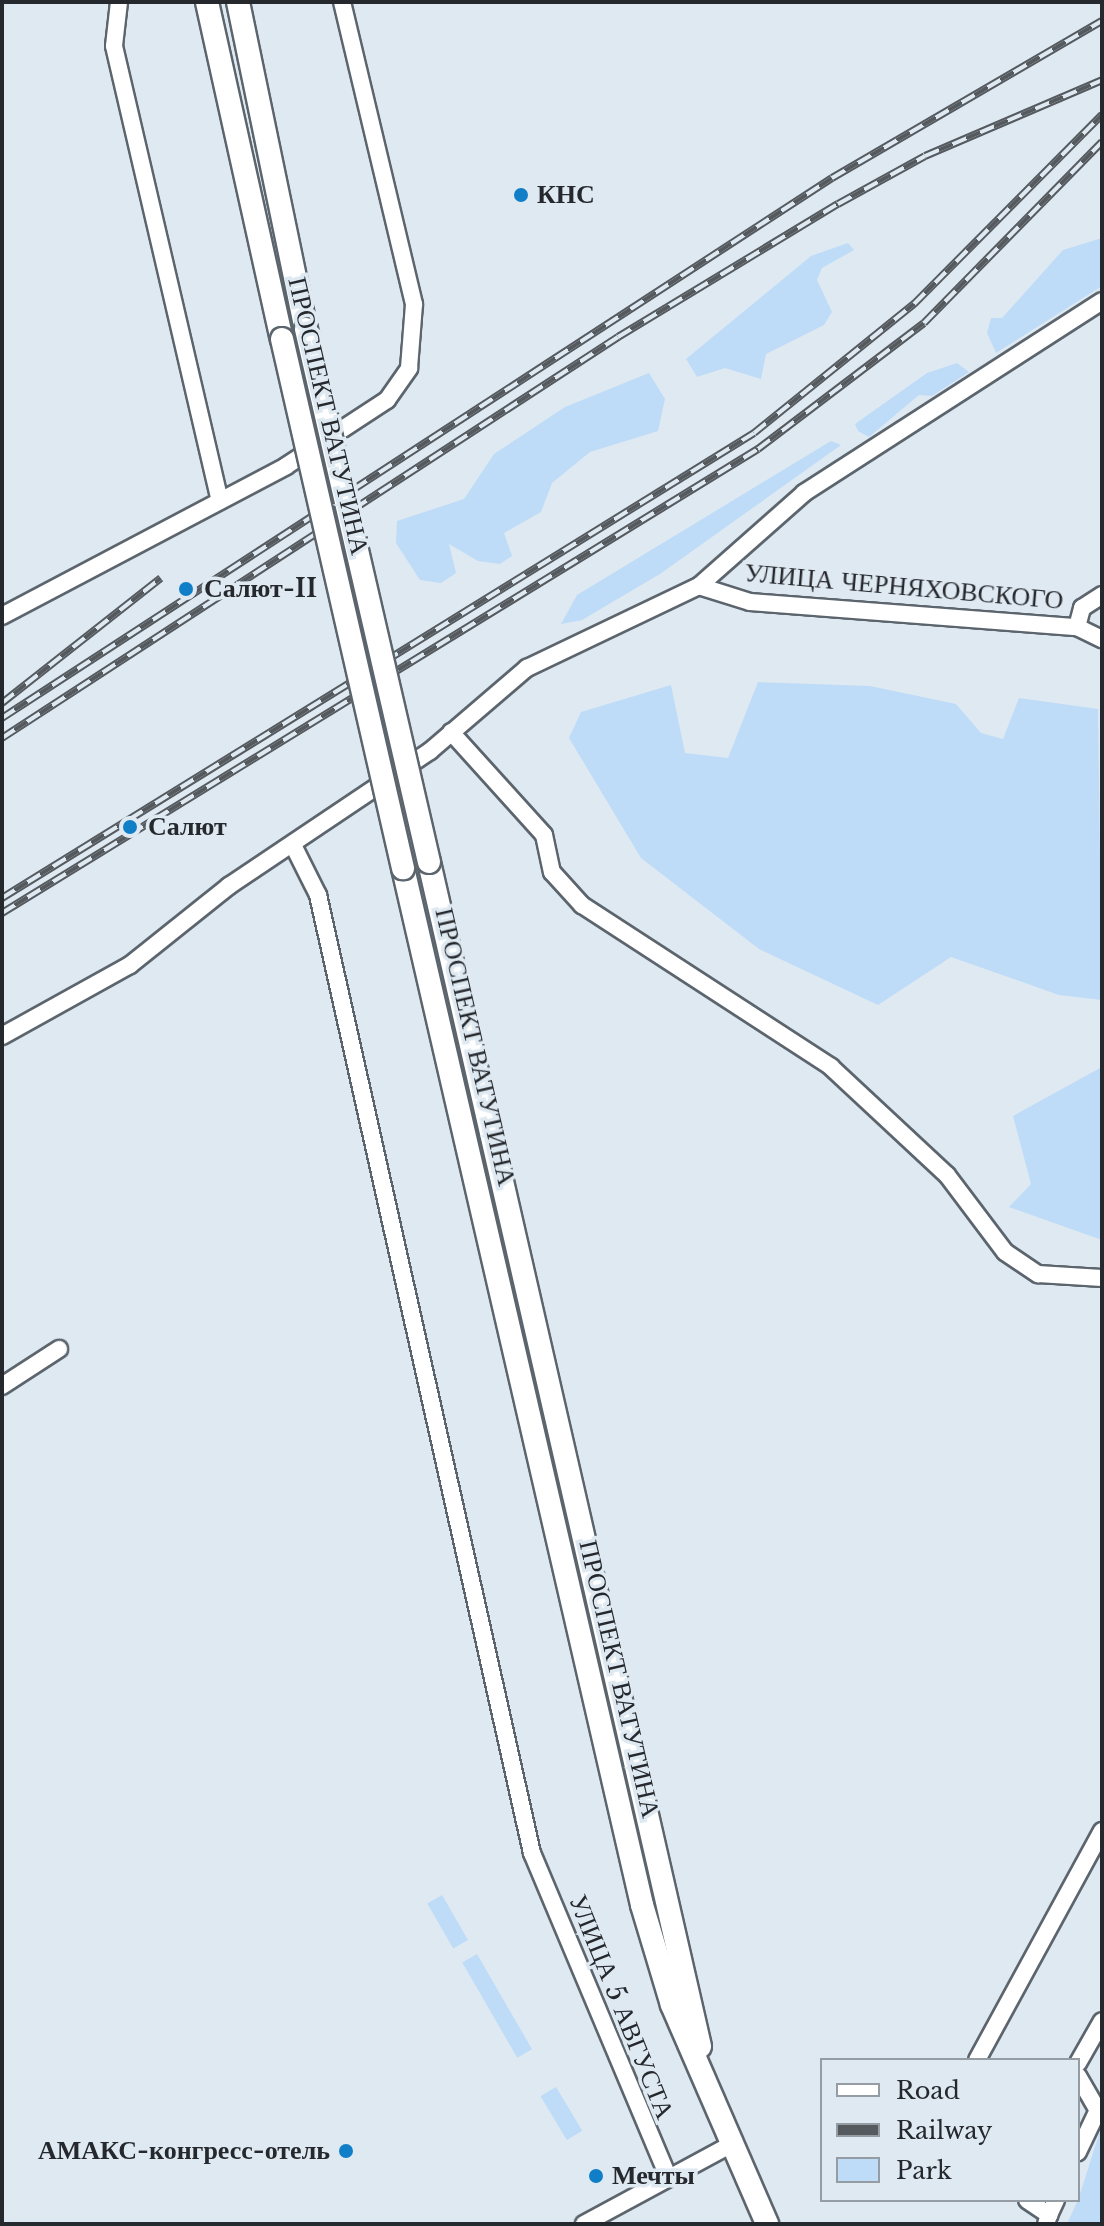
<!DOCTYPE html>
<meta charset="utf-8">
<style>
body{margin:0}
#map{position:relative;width:1104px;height:2226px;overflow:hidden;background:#dfe9f2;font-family:"Libre Baskerville",serif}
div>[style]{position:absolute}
.green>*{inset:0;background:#bedcf7;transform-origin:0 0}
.roads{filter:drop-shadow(2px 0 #5c656d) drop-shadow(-2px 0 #5c656d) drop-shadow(0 2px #5c656d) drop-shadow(0 -2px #5c656d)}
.minor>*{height:16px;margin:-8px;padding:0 8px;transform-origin:8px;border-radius:8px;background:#fff}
.major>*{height:22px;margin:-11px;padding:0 11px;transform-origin:11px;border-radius:11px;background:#fff}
.rail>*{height:8px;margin-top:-4px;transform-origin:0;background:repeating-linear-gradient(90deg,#dfe9f2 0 15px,#555a5f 0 30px);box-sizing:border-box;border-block:2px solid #555a5f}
.bridges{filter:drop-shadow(2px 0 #5c656d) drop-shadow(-2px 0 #5c656d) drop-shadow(0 2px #5c656d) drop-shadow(0 -2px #5c656d)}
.major-bridge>*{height:22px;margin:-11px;padding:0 11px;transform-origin:11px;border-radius:11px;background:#fff}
.dots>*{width:22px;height:22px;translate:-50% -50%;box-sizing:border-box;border:4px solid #dfe9f2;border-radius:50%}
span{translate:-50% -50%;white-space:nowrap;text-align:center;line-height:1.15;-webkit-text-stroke:7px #dfe9f2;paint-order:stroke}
.poi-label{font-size:26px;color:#25282c;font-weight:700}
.left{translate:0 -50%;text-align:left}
.right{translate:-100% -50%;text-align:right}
.street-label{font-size:26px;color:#25282c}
.frame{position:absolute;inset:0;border:4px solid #25282c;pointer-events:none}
.legend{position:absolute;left:820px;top:2058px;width:260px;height:144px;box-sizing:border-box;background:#dfe9f2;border:2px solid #959ca3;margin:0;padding:10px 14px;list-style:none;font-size:24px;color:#25282c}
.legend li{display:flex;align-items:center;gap:16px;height:40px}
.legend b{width:40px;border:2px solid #959ca3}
</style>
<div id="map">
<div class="green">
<div style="clip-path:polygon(1102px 238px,1102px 286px,996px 353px,987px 333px,991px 318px,1002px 318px,1063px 250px)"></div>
<div style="clip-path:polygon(848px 243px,854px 250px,822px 268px,817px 280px,832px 312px,824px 325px,766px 354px,761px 379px,725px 368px,697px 377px,686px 359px,811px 256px)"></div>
<div style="clip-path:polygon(957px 363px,969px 372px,932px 396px,919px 395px,869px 437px,858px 431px,855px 424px,927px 373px)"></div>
<div style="clip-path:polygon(649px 373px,665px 399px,658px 431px,590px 452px,552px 483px,541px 512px,504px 533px,512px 556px,500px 564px,478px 561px,449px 544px,456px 573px,441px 583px,420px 580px,396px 543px,397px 521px,464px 499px,494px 454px,565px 407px)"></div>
<div style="clip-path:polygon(831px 441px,841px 445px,660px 574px,582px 620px,561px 624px,577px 595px)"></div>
<div style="clip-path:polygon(758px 682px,870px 686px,956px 704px,981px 733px,1003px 739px,1019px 698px,1098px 709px,1102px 1000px,1059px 995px,951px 957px,878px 1005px,759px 949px,641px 858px,569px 738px,581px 712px,671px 685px,685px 753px,728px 758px)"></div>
<div style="clip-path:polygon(1102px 1067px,1102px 1240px,1009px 1207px,1031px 1184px,1013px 1116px)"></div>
<div style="left:442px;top:1895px;width:52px;height:17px;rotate:60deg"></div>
<div style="left:477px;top:1954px;width:110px;height:17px;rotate:60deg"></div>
<div style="left:556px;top:2087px;width:51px;height:18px;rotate:59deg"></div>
<div style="clip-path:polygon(1102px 2125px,1102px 2224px,1067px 2224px,1078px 2200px)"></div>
</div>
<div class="roads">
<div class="minor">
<div style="left:119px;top:2px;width:44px;rotate:96.5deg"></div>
<div style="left:114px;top:46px;width:467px;rotate:76.9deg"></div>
<div style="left:699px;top:586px;width:53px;rotate:17.4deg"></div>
<div style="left:750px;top:602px;width:328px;rotate:4.4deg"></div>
<div style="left:1077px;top:627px;width:28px;rotate:26deg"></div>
<div style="left:2px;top:616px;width:321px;rotate:-27.8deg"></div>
<div style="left:286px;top:466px;width:121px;rotate:-33.2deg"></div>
<div style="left:387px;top:400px;width:39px;rotate:-55deg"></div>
<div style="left:409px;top:368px;width:64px;rotate:-85.5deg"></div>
<div style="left:414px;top:304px;width:310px;rotate:-103.4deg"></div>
<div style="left:1077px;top:627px;width:20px;rotate:-75deg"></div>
<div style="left:1082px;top:608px;width:24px;rotate:-33deg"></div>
<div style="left:451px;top:732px;width:139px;rotate:47.9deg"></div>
<div style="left:544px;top:835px;width:38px;rotate:78deg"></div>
<div style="left:552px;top:872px;width:45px;rotate:47.7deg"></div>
<div style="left:582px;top:905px;width:297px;rotate:33deg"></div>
<div style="left:831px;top:1067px;width:158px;rotate:43deg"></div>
<div style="left:947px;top:1175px;width:96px;rotate:53deg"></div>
<div style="left:1005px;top:1252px;width:40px;rotate:34deg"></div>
<div style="left:1038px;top:1274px;width:64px;rotate:3.6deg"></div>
<div style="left:293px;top:845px;width:56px;rotate:63.4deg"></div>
<div style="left:318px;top:895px;width:982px;rotate:77.41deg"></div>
<div style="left:532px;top:1853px;width:351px;rotate:67.2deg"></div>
<div style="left:2px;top:1036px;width:146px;rotate:-29deg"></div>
<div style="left:130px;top:965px;width:127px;rotate:-38.6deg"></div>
<div style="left:229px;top:886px;width:242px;rotate:-33.9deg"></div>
<div style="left:430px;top:751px;width:128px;rotate:-40.6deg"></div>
<div style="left:527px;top:668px;width:191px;rotate:-25.5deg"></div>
<div style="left:699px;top:586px;width:140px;rotate:-41.5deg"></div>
<div style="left:804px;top:493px;width:354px;rotate:-32.8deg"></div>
<div style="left:2px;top:1386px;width:68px;rotate:-33deg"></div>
<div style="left:977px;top:2060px;width:261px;rotate:-61.4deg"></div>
<div style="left:1078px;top:2063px;width:48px;rotate:-60.3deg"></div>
<div style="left:1078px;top:2076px;width:39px;rotate:60deg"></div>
<div style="left:1098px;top:2110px;width:47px;rotate:115.5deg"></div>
<div style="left:1027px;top:2200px;width:27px;rotate:34deg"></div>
<div style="left:1049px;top:2215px;width:9px;rotate:108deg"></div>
<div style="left:1049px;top:2215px;width:17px;rotate:-65deg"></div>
<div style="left:584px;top:2224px;width:166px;rotate:-28.4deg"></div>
</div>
<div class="major">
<div style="left:207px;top:2px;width:345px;rotate:77.5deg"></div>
<div style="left:238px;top:2px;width:334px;rotate:78.3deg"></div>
<div style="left:429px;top:862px;width:1215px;rotate:77.11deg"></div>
<div style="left:403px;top:868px;width:1064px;rotate:77.02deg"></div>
<div style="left:642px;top:1905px;width:104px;rotate:73.3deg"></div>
<div style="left:672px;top:2005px;width:239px;rotate:66.5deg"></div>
</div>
</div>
<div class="rail">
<div style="left:2px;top:703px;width:202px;rotate:-38.2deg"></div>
<div style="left:2px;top:718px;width:990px;rotate:-33.05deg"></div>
<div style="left:832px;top:178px;width:312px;rotate:-30.2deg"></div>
<div style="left:2px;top:738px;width:735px;rotate:-33.06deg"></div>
<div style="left:618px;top:337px;width:257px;rotate:-31.2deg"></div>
<div style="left:838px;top:204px;width:99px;rotate:-28.9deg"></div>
<div style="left:925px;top:156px;width:193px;rotate:-23.2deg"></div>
<div style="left:2px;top:898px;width:884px;rotate:-31.73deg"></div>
<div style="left:754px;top:433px;width:206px;rotate:-38.9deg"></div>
<div style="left:914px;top:304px;width:267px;rotate:-45.2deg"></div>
<div style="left:2px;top:913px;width:887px;rotate:-31.54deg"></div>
<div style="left:758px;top:449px;width:208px;rotate:-37.2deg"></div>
<div style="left:924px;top:323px;width:254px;rotate:-45.5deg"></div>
</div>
<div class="bridges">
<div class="major-bridge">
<div style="left:306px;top:329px;width:547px;rotate:77.01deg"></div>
<div style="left:282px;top:339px;width:543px;rotate:77.12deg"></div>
</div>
</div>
<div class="dots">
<div style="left:521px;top:195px;background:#117ec8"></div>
<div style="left:186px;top:589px;background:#117ec8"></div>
<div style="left:130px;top:827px;background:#117ec8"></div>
<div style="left:346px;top:2151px;background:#117ec8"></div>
<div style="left:596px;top:2176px;background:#117ec8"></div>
</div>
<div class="poi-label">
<span class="left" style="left:537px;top:195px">КНС</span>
<span class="left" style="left:204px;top:589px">Салют-II</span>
<span class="left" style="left:148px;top:827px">Салют</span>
<span class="right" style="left:330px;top:2151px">АМАКС-конгресс-отель</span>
<span class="left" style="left:612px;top:2176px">Мечты</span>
</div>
<div class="street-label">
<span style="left:328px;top:416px;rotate:77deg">ПРОСПЕКТ ВАТУТИНА</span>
<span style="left:904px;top:587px;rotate:5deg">УЛИЦА ЧЕРНЯХОВСКОГО</span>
<span style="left:475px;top:1047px;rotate:77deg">ПРОСПЕКТ ВАТУТИНА</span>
<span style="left:619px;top:1679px;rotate:77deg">ПРОСПЕКТ ВАТУТИНА</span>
<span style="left:621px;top:2007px;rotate:68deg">УЛИЦА 5 АВГУСТА</span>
</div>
<div class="frame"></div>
<ul class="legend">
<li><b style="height:10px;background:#fff"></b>Road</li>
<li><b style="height:10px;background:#555a5f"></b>Railway</li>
<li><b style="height:22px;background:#bedcf7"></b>Park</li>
</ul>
</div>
